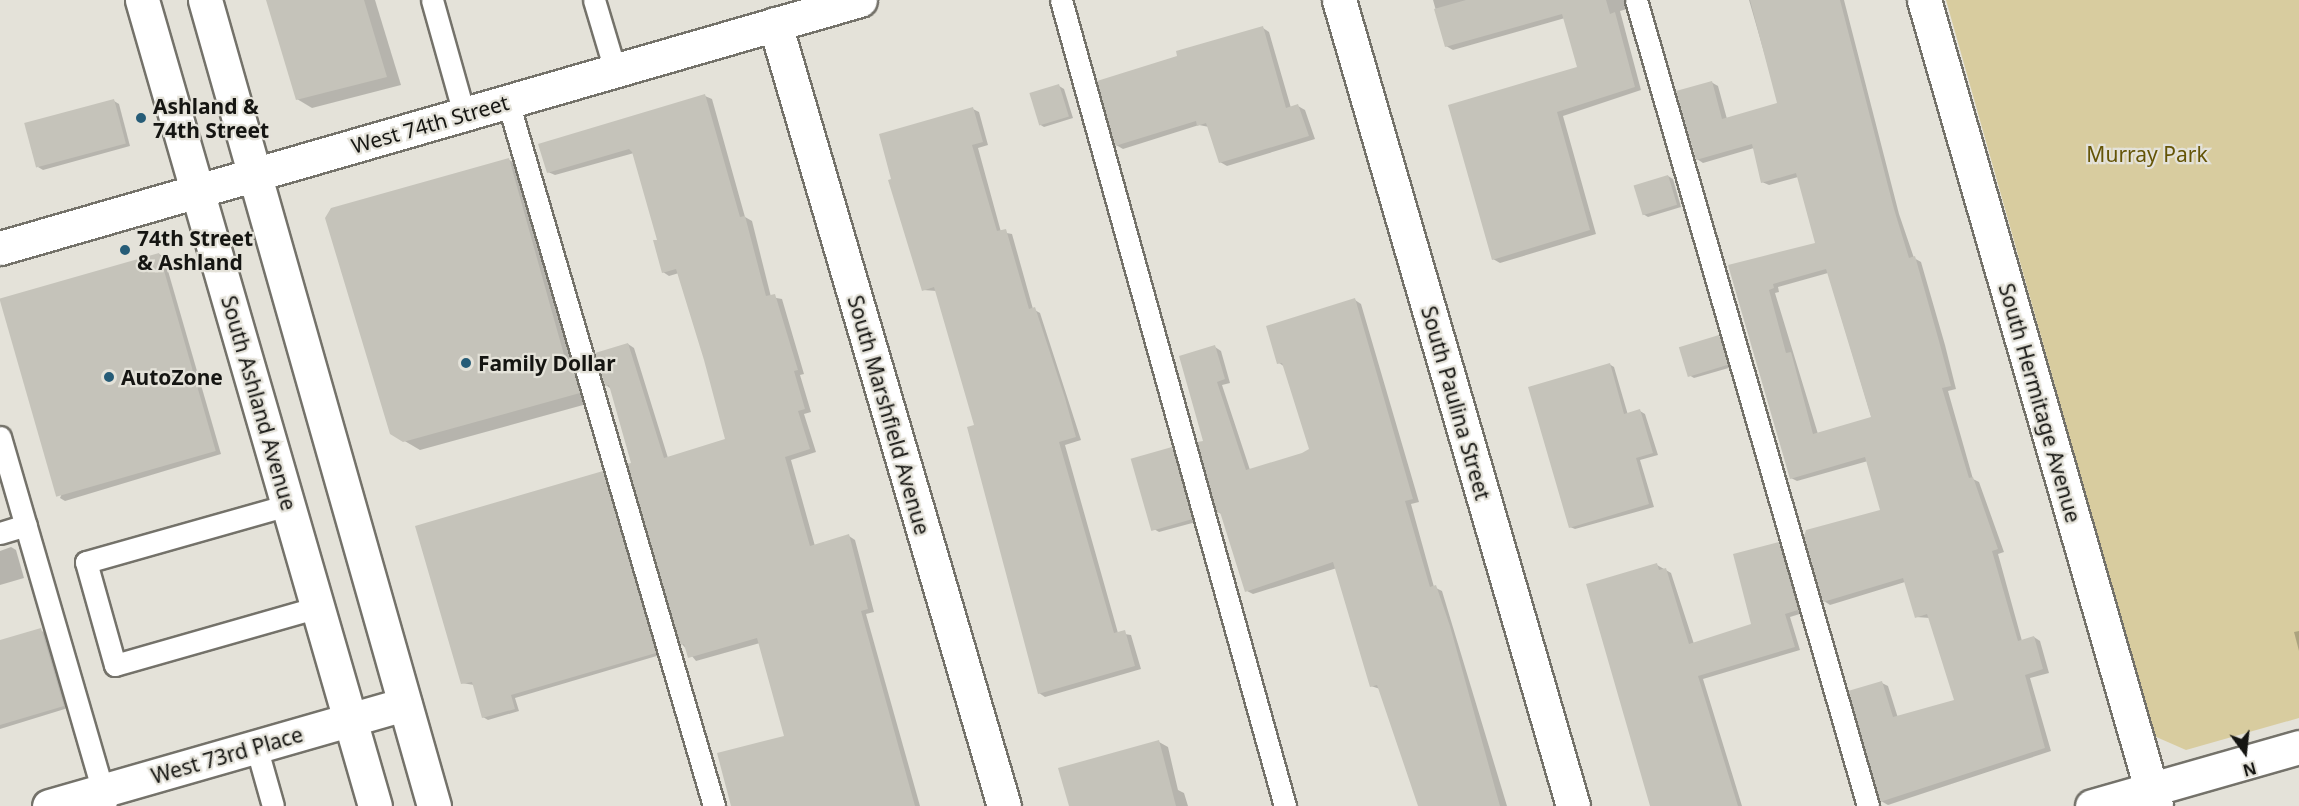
<!DOCTYPE html>
<style>
body{margin:0}
#map{position:relative;width:2299px;height:806px;overflow:hidden;background:#e4e2d9;font-family:"Noto Sans",sans-serif}
div>[style]{position:absolute}
.green>*{inset:0;background:#d8cc9f}
.shadow>*{inset:0;background:#0003}
.building>*{inset:0;background:#c5c3ba;transform-origin:0 0}
.roads{filter:drop-shadow(2px 0 #74726a) drop-shadow(-2px 0 #74726a) drop-shadow(0 2px #74726a) drop-shadow(0 -2px #74726a)}
.service>*{height:21px;margin:-10.5px;padding:0 10.5px;transform-origin:10.5px;border-radius:10.5px;background:#fff}
.minor>*{height:33px;margin:-16.5px;padding:0 16.5px;transform-origin:16.5px;border-radius:16.5px;background:#fff}
.tertiary>*{height:33px;margin:-16.5px;padding:0 16.5px;transform-origin:16.5px;border-radius:16.5px;background:#fff}
.secondary>*{height:33px;margin:-16.5px;padding:0 16.5px;transform-origin:16.5px;border-radius:16.5px;background:#fff}
.dots>*{width:16px;height:16px;translate:-50% -50%;box-sizing:border-box;border:3px solid #e4e2d9;border-radius:50%}
span{translate:-50% -50%;white-space:nowrap;text-align:center;line-height:1.15;-webkit-text-stroke:4.5px #e4e2d9;paint-order:stroke}
.poi-label{font-size:21px;color:#151512;font-weight:700}
.left{translate:0 -50%;text-align:left}
.street-label{font-size:21px;color:#151512}
.park-label{font-size:21px;color:#645406}
.north{position:absolute;left:2215px;top:722px;width:60px;height:60px;-webkit-text-stroke:4px #e4e2d9;paint-order:stroke;rotate:165deg;font-size:16px;font-weight:700;line-height:24px;text-align:center;color:#151512}
.north::after{content:'';display:block;margin:auto;width:21px;height:27px;background:#151512;clip-path:polygon(50% 0,100% 100%,50% 72%,0 100%)}
</style>
<div id="map">
<div class="green">
<div style="clip-path:polygon(1946px 0,2299px 0,2299px 718px,2186px 750px,2154px 736px)"></div>
</div>
<div class="shadow">
<div style="clip-path:polygon(268px 0,375px 0,401px 85px,312px 108px,297px 99px)"></div>
<div style="clip-path:polygon(1433px 0,1633px 0,1631px 8px,1620px 11px,1641px 90px,1563px 116px,1596px 234px,1500px 263px,1493px 259px,1449px 106px,1579px 68px,1565px 18px,1453px 50px,1446px 46px)"></div>
<div style="clip-path:polygon(evenodd,1749px 0,1844px 0,1899px 214px,1914px 258px,1921px 262px,1945px 345px,1956px 389px,1948px 391px,1973px 479px,1979px 482px,2004px 552px,1998px 554px,2022px 641px,2034px 637px,2040px 641px,2049px 673px,2030px 678px,2051px 751px,1888px 805px,1881px 801px,1882px 683px,1888px 686px,1898px 718px,1956px 701px,1930px 618px,1916px 617px,1905px 582px,1830px 605px,1824px 601px,1882px 511px,1868px 461px,1797px 481px,1791px 478px,1730px 266px,1817px 244px,1798px 177px,1769px 185px,1762px 182px,1754px 148px,1703px 163px,1697px 159px,1711px 82px,1718px 86px,1727px 119px,1779px 104px,1749px 0,1828px 273px,1872px 419px,1818px 434px,1775px 293px,1779px 292px,1778px 287px,1828px 273px)"></div>
<div style="clip-path:polygon(1263px 28px,1269px 32px,1291px 108px,1298px 106px,1305px 110px,1315px 139px,1227px 166px,1220px 162px,1209px 127px,1199px 125px,1123px 149px,1116px 145px,1179px 57px)"></div>
<div style="clip-path:polygon(1059px 86px,1064px 89px,1073px 118px,1044px 127px,1039px 124px)"></div>
<div style="clip-path:polygon(705px 96px,712px 99px,745px 217px,752px 221px,771px 297px,782px 299px,804px 374px,800px 375px,811px 412px,804px 414px,816px 452px,791px 460px,815px 546px,849px 536px,855px 540px,874px 612px,866px 614px,920px 806px,735px 806px,786px 737px,760px 643px,696px 661px,682px 644px,611px 389px,606px 385px,628px 344px,634px 348px,668px 458px,727px 440px,706px 359px,679px 273px,669px 276px,663px 272px,659px 241px,634px 153px,555px 175px,548px 172px)"></div>
<div style="clip-path:polygon(114px 101px,119px 104px,130px 146px,43px 170px,38px 167px)"></div>
<div style="clip-path:polygon(973px 109px,979px 112px,988px 145px,978px 148px,1001px 232px,1012px 234px,1033px 309px,1040px 313px,1081px 440px,1065px 445px,1118px 633px,1131px 635px,1141px 669px,1045px 697px,1039px 693px,976px 426px,937px 291px,923px 290px)"></div>
<div style="clip-path:polygon(509px 160px,524px 168px,594px 402px,420px 450px,391px 433px)"></div>
<div style="clip-path:polygon(1668px 176px,1673px 179px,1681px 207px,1648px 217px,1643px 214px)"></div>
<div style="clip-path:polygon(159px 254px,164px 257px,221px 454px,65px 501px,60px 498px)"></div>
<div style="clip-path:polygon(1355px 300px,1361px 304px,1419px 502px,1411px 504px,1434px 587px,1442px 591px,1507px 806px,1420px 806px,1380px 689px,1371px 686px,1337px 568px,1253px 594px,1247px 591px,1223px 515px,1218px 512px,1205px 442px,1215px 347px,1221px 351px,1230px 383px,1222px 385px,1250px 470px,1303px 454px,1311px 450px,1285px 367px,1279px 363px)"></div>
<div style="clip-path:polygon(1719px 337px,1724px 340px,1732px 367px,1694px 378px,1689px 375px)"></div>
<div style="clip-path:polygon(1609px 364px,1614px 367px,1628px 415px,1640px 411px,1645px 414px,1658px 455px,1640px 460px,1654px 507px,1575px 529px,1570px 527px)"></div>
<div style="clip-path:polygon(1172px 449px,1177px 452px,1196px 522px,1159px 532px,1154px 529px)"></div>
<div style="clip-path:polygon(603px 473px,608px 476px,660px 655px,515px 698px,519px 711px,488px 720px,483px 717px,474px 685px,462px 683px)"></div>
<div style="clip-path:polygon(1779px 544px,1784px 547px,1803px 613px,1790px 617px,1800px 650px,1703px 679px,1742px 806px,1652px 806px,1657px 565px,1671px 573px,1694px 644px,1753px 625px)"></div>
<div style="clip-path:polygon(11px 547px,16px 550px,24px 578px,0 585px,0 551px)"></div>
<div style="clip-path:polygon(40px 630px,45px 633px,68px 708px,0 729px,0 656px)"></div>
<div style="clip-path:polygon(2299px 631px,2299px 651px,2294px 632px)"></div>
<div style="clip-path:polygon(1159px 742px,1168px 747px,1178px 790px,1184px 793px,1188px 806px,1071px 806px)"></div>
</div>
<div class="building">
<div style="clip-path:polygon(266px 0,364px 0,387px 77px,296px 100px)"></div>
<div style="clip-path:polygon(1466px 0,1606px 0,1610px 14px,1615px 12px,1635px 87px,1557px 112px,1590px 230px,1492px 260px,1448px 105px,1577px 67px,1562px 14px,1445px 47px,1434px 9px)"></div>
<div style="clip-path:polygon(evenodd,1750px 0,1840px 0,1894px 209px,1909px 258px,1915px 256px,1939px 341px,1951px 386px,1942px 388px,1969px 478px,1973px 477px,1998px 549px,1992px 551px,2018px 641px,2034px 636px,2043px 669px,2025px 675px,2045px 748px,1880px 802px,1848px 691px,1882px 681px,1893px 717px,1954px 700px,1927px 614px,1915px 618px,1903px 578px,1823px 602px,1804px 536px,1806px 530px,1880px 510px,1865px 457px,1790px 479px,1728px 265px,1815px 243px,1796px 173px,1761px 183px,1752px 144px,1696px 160px,1676px 91px,1712px 81px,1722px 119px,1777px 103px,1750px 0,1826px 269px,1871px 417px,1813px 434px,1791px 352px,1786px 353px,1769px 290px,1774px 288px,1773px 284px,1826px 269px)"></div>
<div style="clip-path:polygon(1263px 26px,1286px 108px,1298px 104px,1309px 136px,1219px 163px,1206px 123px,1197px 126px,1196px 121px,1115px 146px,1097px 81px,1177px 56px,1176px 51px)"></div>
<div style="left:1059px;top:84px;width:34px;height:31px;rotate:73deg"></div>
<div style="clip-path:polygon(705px 94px,740px 217px,745px 216px,766px 296px,775px 294px,798px 370px,794px 371px,805px 409px,798px 411px,810px 449px,785px 457px,810px 546px,849px 534px,868px 609px,861px 611px,915px 806px,731px 806px,717px 753px,784px 736px,757px 638px,688px 658px,684px 644px,680px 645px,627px 464px,631px 463px,609px 385px,605px 386px,595px 353px,628px 343px,664px 458px,725px 439px,704px 360px,676px 269px,662px 273px,653px 240px,657px 240px,632px 152px,629px 149px,547px 173px,538px 144px)"></div>
<div style="left:114px;top:99px;width:46px;height:93px;rotate:75deg"></div>
<div style="clip-path:polygon(973px 107px,983px 142px,972px 145px,997px 231px,1006px 229px,1029px 309px,1035px 307px,1065px 398px,1076px 437px,1059px 442px,1114px 633px,1125px 630px,1135px 666px,1038px 694px,967px 427px,974px 425px,934px 287px,922px 291px,888px 180px,891px 179px,879px 134px)"></div>
<div style="clip-path:polygon(509px 158px,566px 362px,570px 360px,580px 393px,403px 442px,390px 434px,325px 218px,331px 208px)"></div>
<div style="left:1668px;top:175px;width:31px;height:36px;rotate:73deg"></div>
<div style="left:159px;top:253px;width:206px;height:166px;rotate:74deg"></div>
<div style="clip-path:polygon(1355px 298px,1413px 499px,1405px 501px,1430px 587px,1436px 585px,1450px 626px,1500px 806px,1418px 806px,1377px 685px,1370px 687px,1333px 562px,1245px 592px,1220px 512px,1217px 513px,1197px 442px,1203px 441px,1179px 356px,1215px 345px,1225px 379px,1217px 382px,1246px 470px,1302px 453px,1309px 449px,1282px 363px,1277px 364px,1266px 326px)"></div>
<div style="left:1719px;top:335px;width:31px;height:42px;rotate:73deg"></div>
<div style="clip-path:polygon(1610px 363px,1624px 414px,1640px 409px,1653px 453px,1636px 458px,1649px 504px,1569px 528px,1528px 387px)"></div>
<div style="left:1172px;top:447px;width:75px;height:43px;rotate:74deg"></div>
<div style="clip-path:polygon(603px 471px,656px 653px,511px 695px,515px 709px,482px 718px,472px 682px,461px 684px,415px 526px)"></div>
<div style="clip-path:polygon(1779px 542px,1798px 610px,1785px 614px,1795px 647px,1698px 676px,1738px 806px,1650px 806px,1586px 584px,1657px 563px,1659px 570px,1666px 568px,1689px 644px,1751px 624px,1733px 554px)"></div>
<div style="clip-path:polygon(41px 628px,64px 706px,0 725px,0 640px)"></div>
<div style="clip-path:polygon(1159px 740px,1176px 806px,1069px 806px,1058px 768px)"></div>
</div>
<div class="roads">
<div class="service">
<div style="left:432px;top:0;width:118px;rotate:74.3deg"></div>
<div style="left:594px;top:0;width:73px;rotate:73.3deg"></div>
<div style="left:1061px;top:0;width:837px;rotate:74.47deg"></div>
<div style="left:1636px;top:0;width:839px;rotate:73.94deg"></div>
<div style="left:508px;top:102px;width:734px;rotate:73.69deg"></div>
<div style="left:0;top:437px;width:380px;rotate:73.8deg"></div>
<div style="left:288px;top:505px;width:210px;rotate:164.2deg"></div>
<div style="left:86px;top:562px;width:107px;rotate:74.3deg"></div>
<div style="left:115px;top:665px;width:211px;rotate:-15.9deg"></div>
<div style="left:0;top:533px;width:27px;rotate:-17deg"></div>
<div style="left:256px;top:746px;width:62px;rotate:74.2deg"></div>
</div>
<div class="minor">
<div style="left:1339px;top:0;width:839px;rotate:73.81deg"></div>
<div style="left:1924px;top:0;width:839px;rotate:73.94deg"></div>
<div style="left:775px;top:24px;width:815px;rotate:73.68deg"></div>
<div style="left:49px;top:806px;width:370px;rotate:-16deg"></div>
<div style="left:2092px;top:806px;width:215px;rotate:-15.9deg"></div>
</div>
<div class="tertiary">
<div style="left:0;top:248px;width:895px;rotate:-16.09deg"></div>
</div>
<div class="secondary">
<div style="left:142px;top:0;width:839px;rotate:73.88deg"></div>
<div style="left:205px;top:0;width:838px;rotate:74.14deg"></div>
</div>
</div>
<div class="dots">
<div style="left:141px;top:118px;background:#265c77"></div>
<div style="left:125px;top:250px;background:#265c77"></div>
<div style="left:466px;top:363px;background:#265c77"></div>
<div style="left:109px;top:377px;background:#265c77"></div>
</div>
<div class="poi-label">
<span class="left" style="left:153px;top:118px">Ashland &amp;<br>74th Street</span>
<span class="left" style="left:137px;top:250px">74th Street<br>&amp; Ashland</span>
<span class="left" style="left:478px;top:363px">Family Dollar</span>
<span class="left" style="left:121px;top:377px">AutoZone</span>
</div>
<div class="street-label">
<span style="left:430px;top:124px;rotate:-16deg">West 74th Street</span>
<span style="left:259px;top:403px;rotate:74deg">South Ashland Avenue</span>
<span style="left:1456px;top:403px;rotate:74deg">South Paulina Street</span>
<span style="left:2040px;top:403px;rotate:74deg">South Hermitage Avenue</span>
<span style="left:889px;top:415px;rotate:74deg">South Marshfield Avenue</span>
<span style="left:227px;top:755px;rotate:-16deg">West 73rd Place</span>
</div>
<div class="park-label">
<span style="left:2147px;top:154px">Murray Park</span>
</div>
<div class="north">N</div>
</div>
